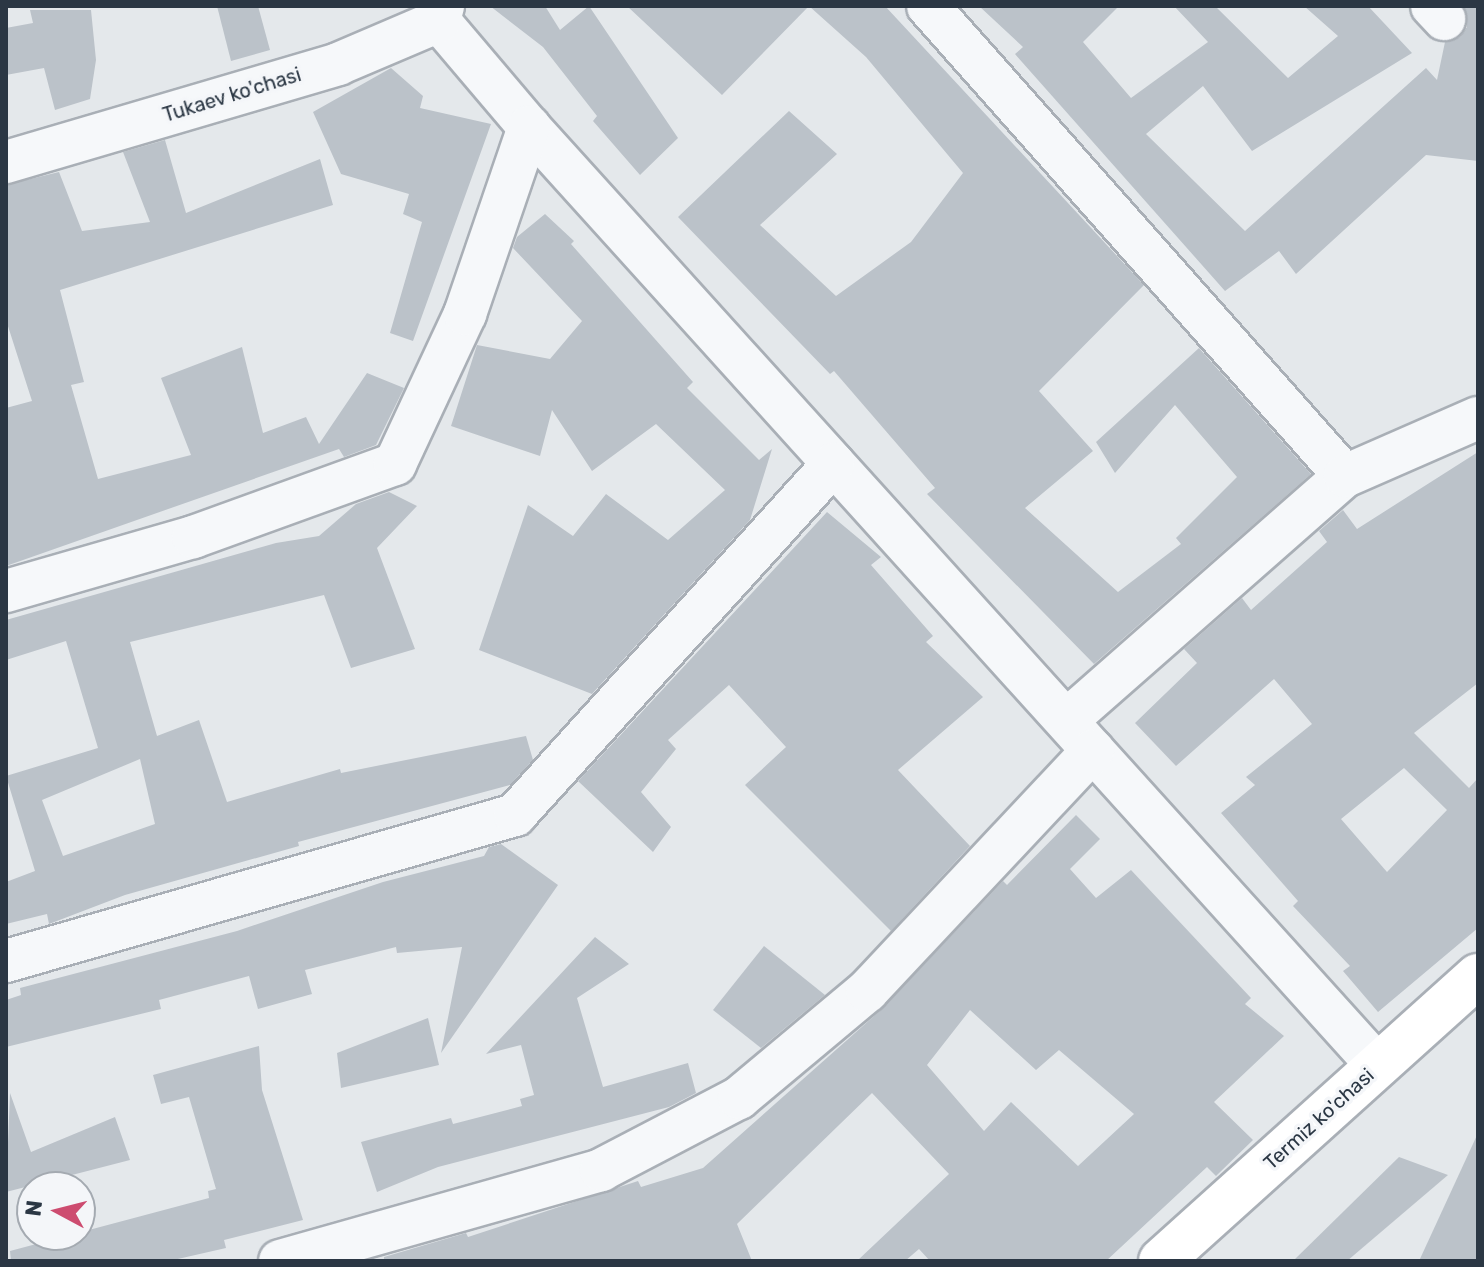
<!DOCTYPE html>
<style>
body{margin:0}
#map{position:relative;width:1484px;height:1267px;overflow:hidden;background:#e4e8eb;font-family:Rubik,sans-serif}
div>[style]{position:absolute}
.building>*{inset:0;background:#bbc2c9}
.roads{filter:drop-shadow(2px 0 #a9afb6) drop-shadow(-2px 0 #a9afb6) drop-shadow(0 2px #a9afb6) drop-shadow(0 -2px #a9afb6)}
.minor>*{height:42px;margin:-21px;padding:0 21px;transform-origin:21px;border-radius:21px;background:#f6f8fa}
.secondary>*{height:44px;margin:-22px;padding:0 22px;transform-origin:22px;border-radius:22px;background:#fff}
span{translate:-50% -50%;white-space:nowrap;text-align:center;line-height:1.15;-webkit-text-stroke:7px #f4f6f9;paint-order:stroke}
.street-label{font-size:20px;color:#2b3744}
.frame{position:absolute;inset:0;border:8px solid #2b3744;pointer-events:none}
.north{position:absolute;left:16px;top:1171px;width:80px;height:80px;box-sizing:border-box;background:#f4f6f9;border:2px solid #a4aab1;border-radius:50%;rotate:277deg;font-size:22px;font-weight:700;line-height:32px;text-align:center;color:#2b3744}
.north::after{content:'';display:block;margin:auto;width:28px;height:36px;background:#cd4c70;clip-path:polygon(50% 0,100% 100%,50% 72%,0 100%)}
</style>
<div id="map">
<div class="building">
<div style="clip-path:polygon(217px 6px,258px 6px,270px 50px,231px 61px)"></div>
<div style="clip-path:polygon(490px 6px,545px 6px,560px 30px,589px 6px,678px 138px,640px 175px,593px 121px,597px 116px,543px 47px)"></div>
<div style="clip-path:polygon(627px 6px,885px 6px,1144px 285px,1039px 391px,1093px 451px,1025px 508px,1118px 592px,1181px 544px,1176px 538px,1237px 477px,1175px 405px,1115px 473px,1096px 442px,1199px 348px,1311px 474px,1094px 664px,927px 494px,935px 488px,834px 371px,830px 374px,678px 217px,789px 111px,837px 154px,760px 225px,836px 296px,911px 242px,963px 173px,866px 57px,809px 6px,722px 95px)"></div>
<div style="clip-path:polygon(979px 6px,1119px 6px,1083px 42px,1131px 98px,1208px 42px,1174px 6px,1215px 6px,1288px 78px,1338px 36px,1304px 6px,1368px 6px,1412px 53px,1252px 151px,1203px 86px,1146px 134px,1245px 231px,1426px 68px,1437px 80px,1445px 42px,1460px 37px,1467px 27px,1463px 6px,1478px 6px,1478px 161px,1426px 155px,1296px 274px,1279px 251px,1225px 291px,1015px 54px,1023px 47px)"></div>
<div style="clip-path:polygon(30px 10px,91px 10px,96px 60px,90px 99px,55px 110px,44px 68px,6px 75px,6px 28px,33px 23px)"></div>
<div style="clip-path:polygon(391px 68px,423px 96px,420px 108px,491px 124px,413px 341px,390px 333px,422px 222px,403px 214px,409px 194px,341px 174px,313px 112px)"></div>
<div style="clip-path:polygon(165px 140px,186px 213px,320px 159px,333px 205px,60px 290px,84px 382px,71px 385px,98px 479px,191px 455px,161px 378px,242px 347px,263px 433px,306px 417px,319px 444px,367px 373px,404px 388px,376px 445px,344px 457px,339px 449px,6px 566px,6px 408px,32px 401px,6px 320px,6px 185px,59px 172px,82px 231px,150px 222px,123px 152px)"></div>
<div style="clip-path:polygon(545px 214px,574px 241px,571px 244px,693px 382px,687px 388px,759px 460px,772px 449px,750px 520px,592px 694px,479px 650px,528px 505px,573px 536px,606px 494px,668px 540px,725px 490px,656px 424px,592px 471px,552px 410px,540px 456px,451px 426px,477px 345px,550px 359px,582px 321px,513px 248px,517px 237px)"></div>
<div style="clip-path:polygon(evenodd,1478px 452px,1478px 683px,1414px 733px,1469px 788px,1478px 778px,1478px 928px,1378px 1012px,1343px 971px,1350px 966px,1293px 906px,1298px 901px,1221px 813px,1255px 785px,1246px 777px,1312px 724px,1274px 679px,1176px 766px,1135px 723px,1197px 663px,1184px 649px,1242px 598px,1251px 610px,1327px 542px,1319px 531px,1343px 510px,1357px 529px,1478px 452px,1404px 768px,1447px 810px,1387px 872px,1341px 819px,1404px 768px)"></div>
<div style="clip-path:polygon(evenodd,389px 492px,417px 506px,377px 548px,415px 649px,351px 668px,324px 595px,130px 642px,157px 736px,199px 720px,227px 802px,340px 769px,341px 773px,526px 736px,533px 760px,510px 785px,298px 842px,299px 846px,125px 895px,49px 924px,47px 914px,6px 924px,6px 882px,35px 871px,6px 776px,98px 748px,66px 641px,6px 660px,6px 620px,276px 543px,319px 536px,356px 504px,389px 492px,140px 759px,155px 824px,63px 856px,42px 800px,140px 759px)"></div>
<div style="clip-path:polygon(827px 512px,881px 557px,871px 565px,933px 636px,926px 642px,983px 697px,898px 770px,970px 846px,891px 931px,745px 785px,786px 747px,729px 685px,668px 740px,676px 749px,641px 792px,671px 827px,653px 852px,578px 781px)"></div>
<div style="clip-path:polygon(evenodd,1076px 815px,1100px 839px,1070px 869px,1096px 898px,1131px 870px,1251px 998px,1245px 1004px,1284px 1036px,1214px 1102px,1253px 1140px,1216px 1176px,1207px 1167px,1106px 1261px,930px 1261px,919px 1249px,905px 1261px,857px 1261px,949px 1174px,872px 1093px,737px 1224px,752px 1261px,384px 1261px,384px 1257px,466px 1233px,468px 1237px,638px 1181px,641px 1187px,703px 1168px,882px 1009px,1003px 881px,1007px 885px,1076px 815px,970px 1010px,1036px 1070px,1059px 1050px,1134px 1114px,1078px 1166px,1011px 1102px,984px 1131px,927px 1065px,970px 1010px)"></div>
<div style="clip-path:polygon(501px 844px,558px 885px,441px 1053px,462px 947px,397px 953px,396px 947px,305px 970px,312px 994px,258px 1009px,249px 976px,159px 1000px,161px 1009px,6px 1047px,6px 1000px,21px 995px,20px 988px,237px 931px,383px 882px,484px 856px,489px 847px)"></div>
<div style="clip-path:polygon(595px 937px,629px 964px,577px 998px,603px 1087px,688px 1063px,696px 1093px,669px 1107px,438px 1167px,377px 1192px,361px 1142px,451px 1118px,453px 1124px,522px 1106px,520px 1099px,534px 1095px,521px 1045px,486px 1054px)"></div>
<div style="clip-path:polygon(764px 946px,825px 995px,761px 1048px,713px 1010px)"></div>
<div style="clip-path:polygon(428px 1018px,439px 1065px,341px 1088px,337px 1053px)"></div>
<div style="clip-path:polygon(259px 1046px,262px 1090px,303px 1220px,224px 1240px,226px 1248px,169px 1261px,11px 1261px,10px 1251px,209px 1198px,208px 1191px,216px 1189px,189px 1097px,161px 1104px,153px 1075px)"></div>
<div style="clip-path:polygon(10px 1093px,31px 1152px,115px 1117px,130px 1160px,6px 1192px)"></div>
<div style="clip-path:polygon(1478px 1133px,1478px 1261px,1419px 1261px)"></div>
<div style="clip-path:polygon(1399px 1157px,1448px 1175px,1347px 1261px,1293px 1261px)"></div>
</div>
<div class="roads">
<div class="minor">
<div style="left:928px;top:6px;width:628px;rotate:48.42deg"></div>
<div style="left:1432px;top:6px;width:18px;rotate:47deg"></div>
<div style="left:439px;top:21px;width:139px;rotate:49.7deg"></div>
<div style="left:529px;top:127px;width:1266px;rotate:47.88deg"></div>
<div style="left:6px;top:162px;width:346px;rotate:-16.4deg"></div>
<div style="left:338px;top:64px;width:110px;rotate:-23.1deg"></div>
<div style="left:439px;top:21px;width:16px;rotate:-75deg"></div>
<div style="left:6px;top:591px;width:195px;rotate:-16.1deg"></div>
<div style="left:193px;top:537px;width:215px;rotate:-19.9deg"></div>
<div style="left:395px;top:464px;width:166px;rotate:-65deg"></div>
<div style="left:465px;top:314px;width:198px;rotate:-71.1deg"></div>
<div style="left:1067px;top:720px;width:370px;rotate:-41.3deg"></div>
<div style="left:1345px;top:476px;width:145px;rotate:-23.6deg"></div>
<div style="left:6px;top:961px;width:530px;rotate:-16deg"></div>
<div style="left:515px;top:815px;width:474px;rotate:-47.8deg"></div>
<div style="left:280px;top:1261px;width:334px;rotate:-15.8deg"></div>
<div style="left:601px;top:1170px;width:156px;rotate:-27.6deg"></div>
<div style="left:739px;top:1098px;width:167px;rotate:-39.9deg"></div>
<div style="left:867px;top:991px;width:330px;rotate:-46.8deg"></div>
</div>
<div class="secondary">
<div style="left:1161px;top:1261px;width:426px;rotate:-42deg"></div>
</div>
</div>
<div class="street-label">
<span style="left:232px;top:95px;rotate:-17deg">Tukaev ko'chasi</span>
<span style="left:1319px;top:1119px;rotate:-42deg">Termiz ko'chasi</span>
</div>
<div class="frame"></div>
<div class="north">N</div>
</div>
